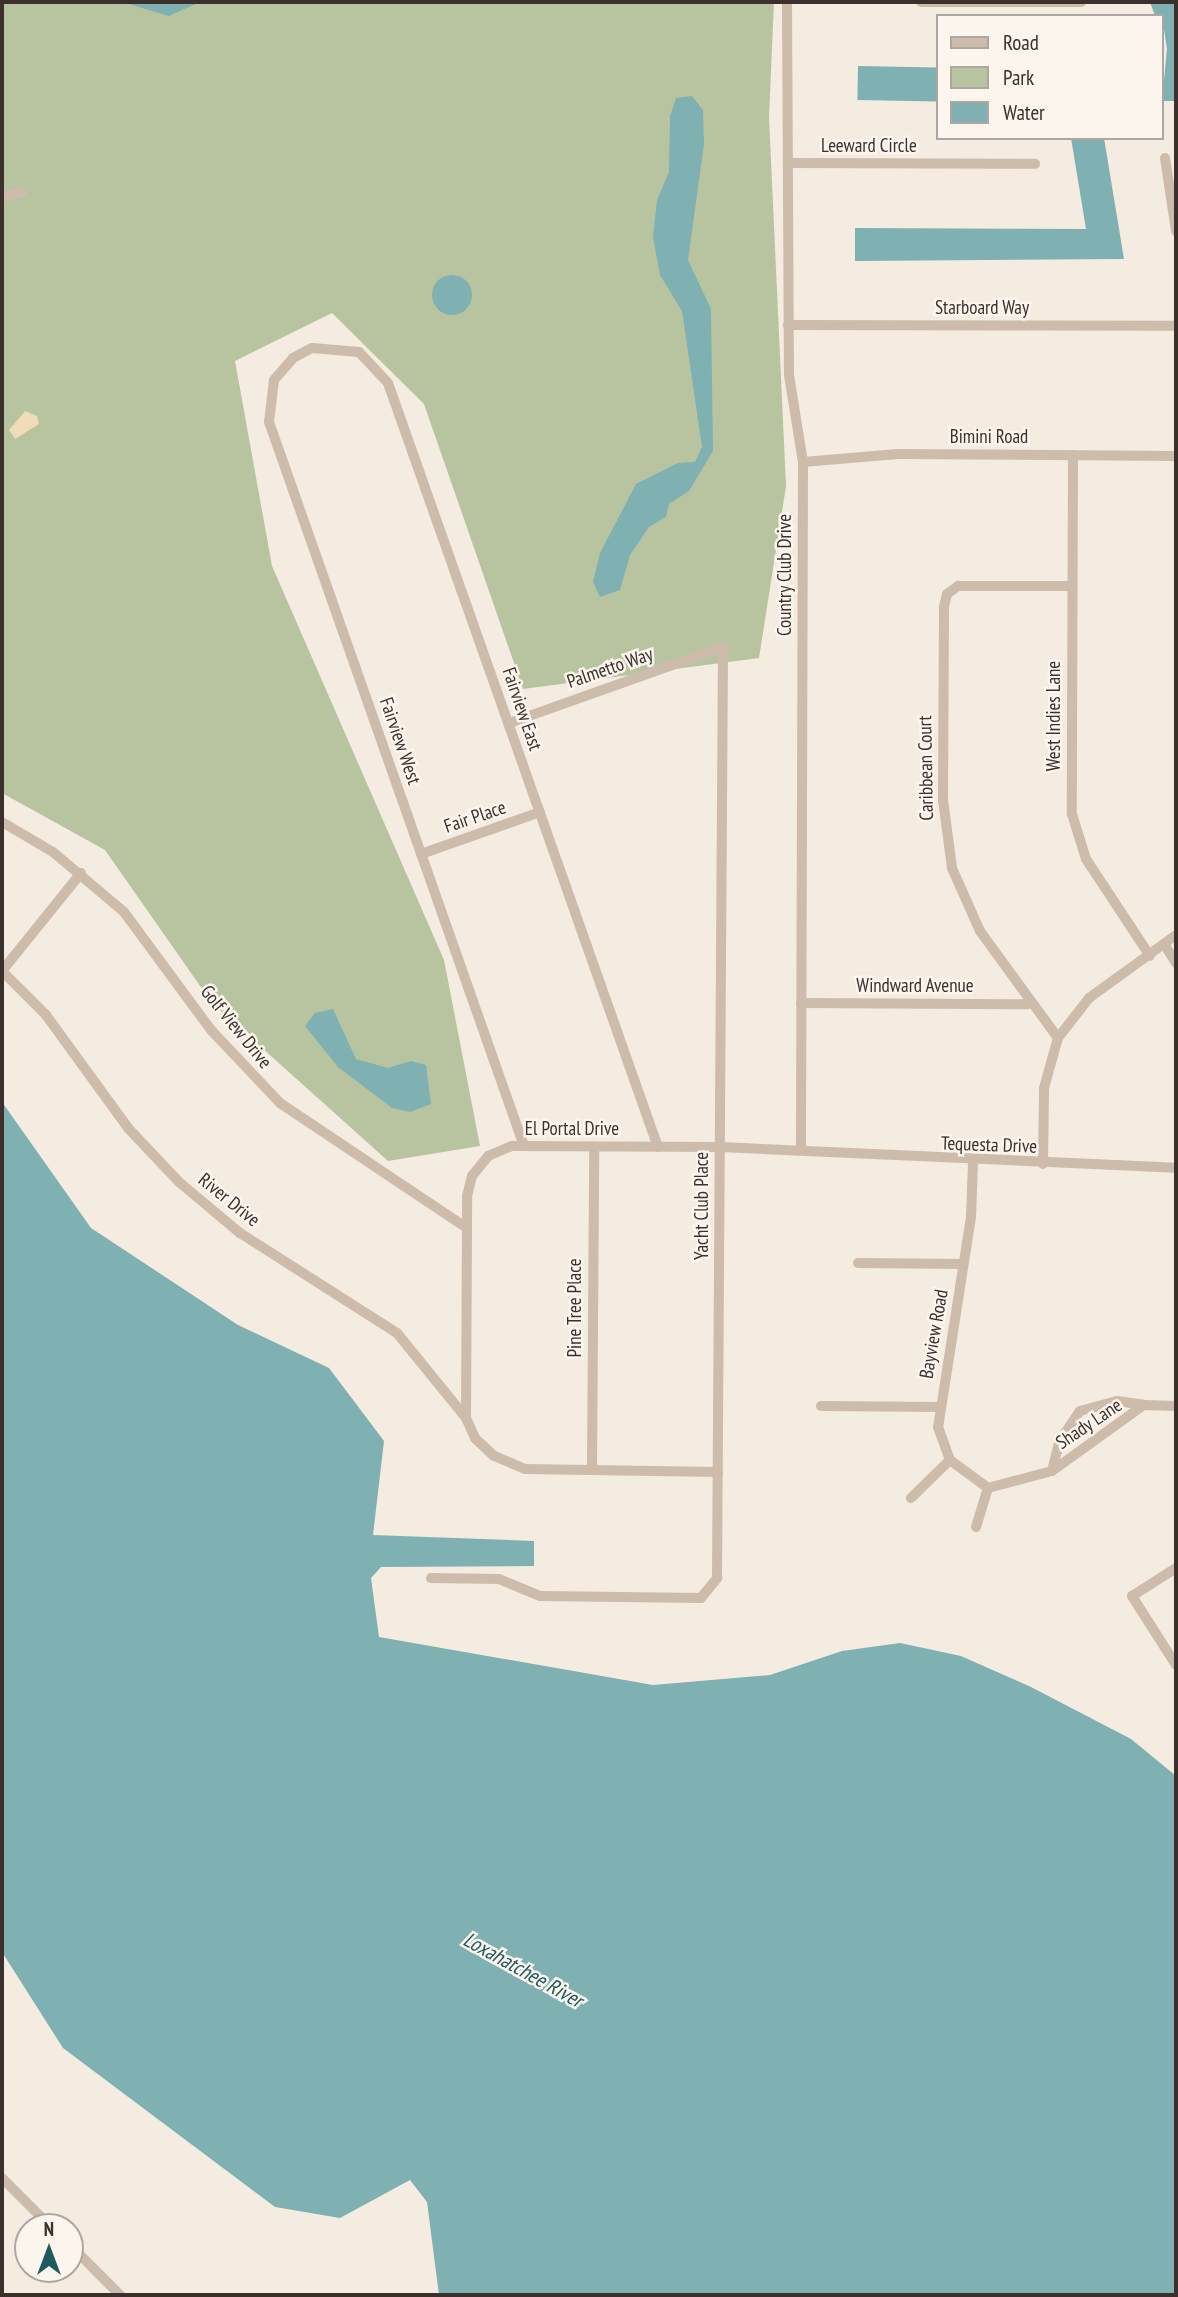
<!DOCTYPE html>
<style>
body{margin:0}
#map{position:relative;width:1178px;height:2297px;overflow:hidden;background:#f4ebe1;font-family:"PT Sans Narrow",sans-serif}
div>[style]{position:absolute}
.green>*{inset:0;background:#b8c4a0}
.sand>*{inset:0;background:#efdcb8}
.water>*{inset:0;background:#7fb0b2;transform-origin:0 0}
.round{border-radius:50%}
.minor>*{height:10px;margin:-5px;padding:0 5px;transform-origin:5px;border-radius:5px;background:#cdbbac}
span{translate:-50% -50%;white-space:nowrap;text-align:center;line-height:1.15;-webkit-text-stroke:5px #fbf5ee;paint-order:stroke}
.street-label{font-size:19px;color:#3b302b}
.water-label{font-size:21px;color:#1f5a5e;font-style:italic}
.frame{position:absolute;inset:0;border:4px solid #3b302b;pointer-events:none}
.legend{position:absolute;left:936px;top:14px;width:228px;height:126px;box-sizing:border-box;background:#fbf5ee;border:2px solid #aea6a0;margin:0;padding:9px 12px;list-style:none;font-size:21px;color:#3b302b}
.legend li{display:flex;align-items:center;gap:14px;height:35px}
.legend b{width:35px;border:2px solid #aea6a0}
.north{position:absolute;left:14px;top:2213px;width:70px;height:70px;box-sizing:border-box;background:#fbf5ee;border:2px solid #aea6a0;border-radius:50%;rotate:0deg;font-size:19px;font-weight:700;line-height:28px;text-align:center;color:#3b302b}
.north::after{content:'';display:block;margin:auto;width:24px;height:32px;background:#1f5a5e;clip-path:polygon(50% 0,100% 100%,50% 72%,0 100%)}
</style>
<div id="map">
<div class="green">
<div style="clip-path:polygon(2px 2px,774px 2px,769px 117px,786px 486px,759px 658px,523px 689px,424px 404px,332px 313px,235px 361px,272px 566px,444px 960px,480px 1146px,388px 1161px,212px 1003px,105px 850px,2px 793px)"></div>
</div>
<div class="sand">
<div style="clip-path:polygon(25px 411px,37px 416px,39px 424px,15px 439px,9px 430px)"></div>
</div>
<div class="water">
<div style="clip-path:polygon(122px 2px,200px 2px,169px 16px)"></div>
<div style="clip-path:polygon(1150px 2px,1176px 2px,1176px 101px,1162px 101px,1167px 49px,1162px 16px,1155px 16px)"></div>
<div style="left:858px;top:66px;width:80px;height:34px;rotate:1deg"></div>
<div style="clip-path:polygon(692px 96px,703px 110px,704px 144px,688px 260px,711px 309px,713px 451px,689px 491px,669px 504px,666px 517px,649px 527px,630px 555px,620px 590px,600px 597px,593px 582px,600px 553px,636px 484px,678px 463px,695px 462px,702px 447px,682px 311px,660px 275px,653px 237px,657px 200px,669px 172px,670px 116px,676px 98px)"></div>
<div style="clip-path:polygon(1071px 138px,1104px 138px,1124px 259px,855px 261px,855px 228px,1086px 229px)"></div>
<div class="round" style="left:432px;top:275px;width:40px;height:40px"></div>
<div style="clip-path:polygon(333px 1009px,356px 1059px,388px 1068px,411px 1061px,426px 1065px,431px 1104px,410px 1112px,392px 1108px,338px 1067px,305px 1026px,315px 1013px)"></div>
<div style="clip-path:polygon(2px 1102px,91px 1228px,238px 1325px,329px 1368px,384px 1441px,373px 1535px,534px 1541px,534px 1566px,381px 1567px,371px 1578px,379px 1637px,653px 1685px,770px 1675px,842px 1651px,900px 1643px,961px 1656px,1031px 1687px,1131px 1739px,1176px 1776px,1176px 2295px,439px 2295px,427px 2202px,410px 2180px,340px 2218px,275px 2207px,63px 2048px,2px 1952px)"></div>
</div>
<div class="minor">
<div style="left:787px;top:2px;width:373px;rotate:89.7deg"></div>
<div style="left:789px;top:375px;width:88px;rotate:80.9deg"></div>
<div style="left:803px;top:462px;width:688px;rotate:90.17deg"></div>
<div style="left:921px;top:2px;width:160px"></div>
<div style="left:1165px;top:158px;width:74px;rotate:81.4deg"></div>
<div style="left:788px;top:163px;width:247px;rotate:0.2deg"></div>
<div style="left:2px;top:196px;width:20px;rotate:-9deg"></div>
<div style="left:788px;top:325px;width:388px;rotate:0.1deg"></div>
<div style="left:1073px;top:455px;width:359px;rotate:90.2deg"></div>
<div style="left:1072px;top:814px;width:47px;rotate:72.7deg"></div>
<div style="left:1086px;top:859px;width:116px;rotate:56.6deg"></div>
<div style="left:803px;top:462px;width:95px;rotate:-4.8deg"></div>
<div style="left:898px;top:454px;width:278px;rotate:0.4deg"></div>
<div style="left:2px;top:822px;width:59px;rotate:30.5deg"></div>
<div style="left:53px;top:852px;width:93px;rotate:40.2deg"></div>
<div style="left:124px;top:912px;width:147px;rotate:53.6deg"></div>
<div style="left:211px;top:1030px;width:100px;rotate:46.6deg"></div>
<div style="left:280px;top:1103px;width:225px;rotate:33.8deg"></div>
<div style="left:421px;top:854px;width:126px;rotate:-19.4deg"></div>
<div style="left:81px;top:873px;width:126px;rotate:128.9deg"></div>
<div style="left:2px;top:971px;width:62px;rotate:45deg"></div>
<div style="left:46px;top:1015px;width:140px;rotate:54deg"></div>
<div style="left:128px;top:1128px;width:74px;rotate:46.6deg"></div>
<div style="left:179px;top:1182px;width:80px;rotate:39.9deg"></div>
<div style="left:240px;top:1233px;width:186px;rotate:32.5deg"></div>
<div style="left:397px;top:1333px;width:109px;rotate:50.9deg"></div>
<div style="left:1166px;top:947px;width:19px;rotate:58deg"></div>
<div style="left:801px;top:1003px;width:227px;rotate:0.3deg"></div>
<div style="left:1058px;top:1038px;width:132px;rotate:-126.1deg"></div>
<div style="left:980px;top:931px;width:69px;rotate:-114deg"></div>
<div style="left:952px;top:868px;width:69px;rotate:-97.5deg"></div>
<div style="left:943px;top:800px;width:193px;rotate:-89.7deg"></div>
<div style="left:944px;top:607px;width:13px;rotate:-77deg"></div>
<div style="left:947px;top:594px;width:14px;rotate:-36deg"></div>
<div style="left:958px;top:586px;width:114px"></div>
<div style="left:524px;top:1146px;width:768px;rotate:-109.4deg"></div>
<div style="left:269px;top:422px;width:42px;rotate:-83.2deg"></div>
<div style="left:274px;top:380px;width:29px;rotate:-49deg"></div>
<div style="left:293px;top:358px;width:21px;rotate:-28deg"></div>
<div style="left:312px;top:348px;width:47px;rotate:4.9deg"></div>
<div style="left:359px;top:352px;width:42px;rotate:46.9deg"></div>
<div style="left:388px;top:383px;width:810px;rotate:70.54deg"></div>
<div style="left:973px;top:1163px;width:54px;rotate:92.1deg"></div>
<div style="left:971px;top:1217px;width:213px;rotate:98.9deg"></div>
<div style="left:938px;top:1427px;width:35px;rotate:70deg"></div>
<div style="left:950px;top:1460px;width:47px;rotate:36.4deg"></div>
<div style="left:1043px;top:1164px;width:76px;rotate:-89.2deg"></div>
<div style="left:1044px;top:1088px;width:52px;rotate:-74.4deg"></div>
<div style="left:1058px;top:1038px;width:51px;rotate:-52.2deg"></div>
<div style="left:1089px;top:998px;width:107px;rotate:-35.9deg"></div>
<div style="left:858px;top:1263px;width:105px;rotate:0.5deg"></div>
<div style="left:821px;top:1406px;width:119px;rotate:0.5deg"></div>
<div style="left:592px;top:1470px;width:323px;rotate:-89.6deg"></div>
<div style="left:1052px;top:1471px;width:30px;rotate:-76deg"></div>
<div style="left:1059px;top:1442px;width:37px;rotate:-56deg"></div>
<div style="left:1080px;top:1411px;width:38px;rotate:-15deg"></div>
<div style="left:1117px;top:1401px;width:27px;rotate:8deg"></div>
<div style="left:718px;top:1472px;width:193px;rotate:-179.1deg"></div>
<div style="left:525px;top:1469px;width:34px;rotate:-157deg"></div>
<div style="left:494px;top:1456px;width:26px;rotate:-137deg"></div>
<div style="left:475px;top:1438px;width:22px;rotate:-114deg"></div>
<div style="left:466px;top:1418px;width:222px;rotate:-89.7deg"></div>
<div style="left:467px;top:1196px;width:21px;rotate:-76deg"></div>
<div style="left:472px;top:1176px;width:26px;rotate:-51deg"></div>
<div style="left:488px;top:1156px;width:26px;rotate:-23deg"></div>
<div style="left:512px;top:1146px;width:208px;rotate:0.3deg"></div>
<div style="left:720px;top:1147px;width:456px;rotate:2.6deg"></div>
<div style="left:911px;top:1498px;width:54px;rotate:-44.3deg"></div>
<div style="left:976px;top:1527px;width:41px;rotate:-72.9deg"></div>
<div style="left:988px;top:1488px;width:66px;rotate:-14.9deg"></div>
<div style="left:1052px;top:1471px;width:113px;rotate:-35.7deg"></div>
<div style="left:1144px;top:1405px;width:32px;rotate:2deg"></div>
<div style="left:1176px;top:1568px;width:52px;rotate:147.5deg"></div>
<div style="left:1132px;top:1596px;width:82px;rotate:57.5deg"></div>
<div style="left:431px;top:1578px;width:68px;rotate:0.8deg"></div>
<div style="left:499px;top:1579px;width:44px;rotate:22.5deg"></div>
<div style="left:540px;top:1596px;width:161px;rotate:0.7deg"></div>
<div style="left:701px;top:1598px;width:26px;rotate:-51deg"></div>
<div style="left:717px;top:1578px;width:931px;rotate:-89.63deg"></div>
<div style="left:723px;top:647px;width:227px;rotate:160.4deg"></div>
<div style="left:2px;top:2178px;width:69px;rotate:45deg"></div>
<div style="left:70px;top:2245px;width:71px;rotate:45deg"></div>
</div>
<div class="street-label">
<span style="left:869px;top:146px">Leeward Circle</span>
<span style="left:982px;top:308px">Starboard Way</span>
<span style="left:989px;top:437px">Bimini Road</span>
<span style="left:785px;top:575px;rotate:-90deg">Country Club Drive</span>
<span style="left:610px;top:668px;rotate:-19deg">Palmetto Way</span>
<span style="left:522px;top:709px;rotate:71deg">Fairview East</span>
<span style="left:1054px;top:716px;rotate:-90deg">West Indies Lane</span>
<span style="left:400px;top:741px;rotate:71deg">Fairview West</span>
<span style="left:926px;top:768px;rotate:-91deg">Caribbean Court</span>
<span style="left:475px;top:817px;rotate:-19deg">Fair Place</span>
<span style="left:915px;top:986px">Windward Avenue</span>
<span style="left:236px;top:1027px;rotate:51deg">Golf View Drive</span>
<span style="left:572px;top:1129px">El Portal Drive</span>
<span style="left:989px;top:1145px;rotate:2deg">Tequesta Drive</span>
<span style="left:229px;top:1200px;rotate:39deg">River Drive</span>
<span style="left:702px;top:1206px;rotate:-90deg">Yacht Club Place</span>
<span style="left:575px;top:1308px;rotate:-90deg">Pine Tree Place</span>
<span style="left:934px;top:1334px;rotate:-80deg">Bayview Road</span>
<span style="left:1089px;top:1424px;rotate:-34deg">Shady Lane</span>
</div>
<div class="water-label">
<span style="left:523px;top:1970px;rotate:29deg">Loxahatchee River</span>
</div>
<div class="frame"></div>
<ul class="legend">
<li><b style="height:9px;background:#cdbbac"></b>Road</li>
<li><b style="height:19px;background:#b8c4a0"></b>Park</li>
<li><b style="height:19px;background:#7fb0b2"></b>Water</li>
</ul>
<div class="north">N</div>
</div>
